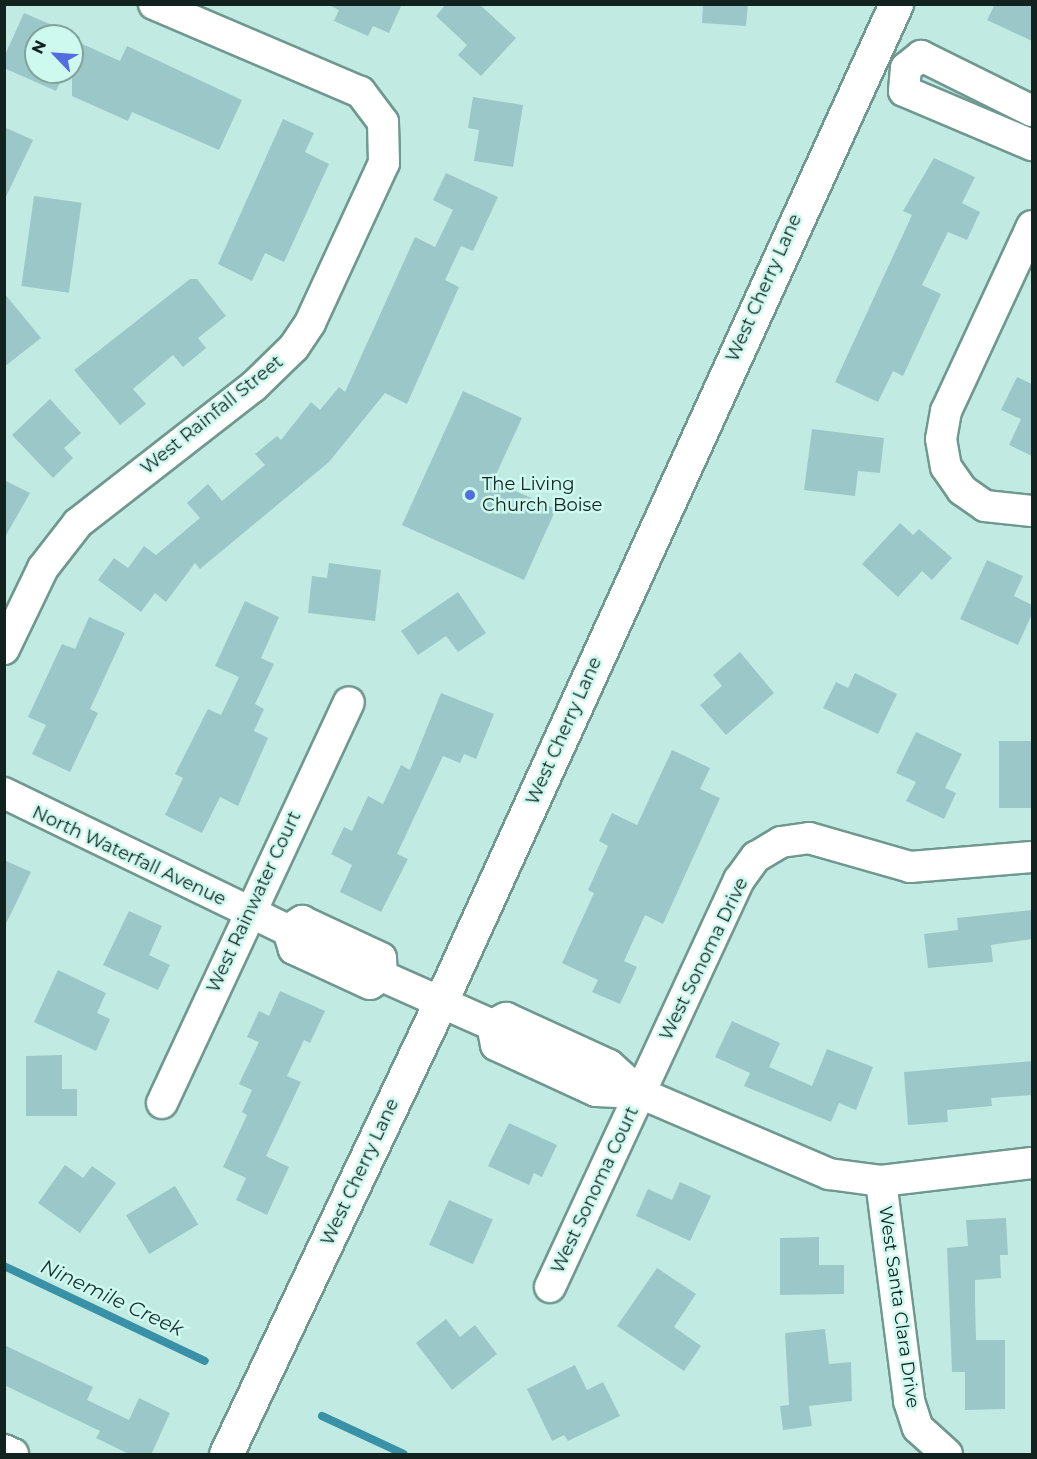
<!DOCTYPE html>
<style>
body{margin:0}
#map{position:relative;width:1037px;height:1459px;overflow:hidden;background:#c1ebe2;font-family:Montserrat,sans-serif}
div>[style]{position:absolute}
.stream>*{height:8px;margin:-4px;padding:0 4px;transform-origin:4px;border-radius:4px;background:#3891a6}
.building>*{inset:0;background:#9cc7c8;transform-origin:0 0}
.roads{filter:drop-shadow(2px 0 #6f988f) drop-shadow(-2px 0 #6f988f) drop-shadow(0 2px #6f988f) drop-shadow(0 -2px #6f988f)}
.minor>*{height:30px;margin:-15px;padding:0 15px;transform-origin:15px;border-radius:15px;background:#fff}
.secondary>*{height:33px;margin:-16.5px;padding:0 16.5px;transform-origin:16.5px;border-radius:16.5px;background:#fff}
.dots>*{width:16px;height:16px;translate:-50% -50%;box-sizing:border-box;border:3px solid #cdf9ef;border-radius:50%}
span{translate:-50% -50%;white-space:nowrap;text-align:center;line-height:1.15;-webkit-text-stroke:5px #cdf9ef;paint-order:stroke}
.street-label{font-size:18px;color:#12221f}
.poi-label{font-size:18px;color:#12221f}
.left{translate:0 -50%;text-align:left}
.water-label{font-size:20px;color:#1c3136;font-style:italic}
.frame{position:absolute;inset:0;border:6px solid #12221f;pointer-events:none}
.north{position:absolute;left:24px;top:24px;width:60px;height:60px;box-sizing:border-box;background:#cdf9ef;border:2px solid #82a39c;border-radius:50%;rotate:295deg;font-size:16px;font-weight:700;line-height:24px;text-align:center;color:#12221f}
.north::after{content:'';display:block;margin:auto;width:21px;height:27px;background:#546ce1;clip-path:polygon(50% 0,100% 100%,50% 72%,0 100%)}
</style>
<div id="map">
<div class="stream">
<div style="left:4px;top:1266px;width:222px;rotate:25.3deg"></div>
<div style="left:322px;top:1416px;width:90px;rotate:24.9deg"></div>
</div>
<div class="building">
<div style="clip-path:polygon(327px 4px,402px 4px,389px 33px,373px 26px,368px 36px,334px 21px,339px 10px)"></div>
<div style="clip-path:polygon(446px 4px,479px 4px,516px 38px,481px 76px,458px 55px,467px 45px,436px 16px)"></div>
<div style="clip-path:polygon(703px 4px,748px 4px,746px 26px,702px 23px)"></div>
<div style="clip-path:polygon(995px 4px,1032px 4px,1032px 41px,987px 20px)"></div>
<div style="clip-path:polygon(24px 13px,80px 37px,78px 42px,120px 61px,127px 46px,242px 100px,219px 150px,132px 112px,128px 121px,72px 96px,72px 36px,36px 36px,36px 72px,65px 72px,56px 91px,4px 68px,4px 57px)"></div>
<div style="clip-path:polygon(473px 97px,523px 105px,513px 167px,474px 161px,479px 130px,468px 128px)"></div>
<div style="clip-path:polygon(283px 119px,314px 133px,305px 152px,329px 164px,284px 262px,265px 253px,252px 281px,218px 264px)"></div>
<div style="clip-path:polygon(4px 127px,33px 140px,4px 201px)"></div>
<div style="clip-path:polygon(934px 158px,975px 177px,962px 203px,980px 212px,967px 240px,948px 232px,922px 285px,941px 294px,903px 376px,893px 371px,878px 402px,835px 382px,912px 215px,903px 211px)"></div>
<div style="clip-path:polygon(446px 173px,498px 197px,473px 251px,461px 246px,445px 280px,459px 287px,407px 404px,385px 393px,329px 462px,200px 569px,195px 563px,166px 602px,155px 593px,141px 612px,98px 580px,114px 558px,128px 568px,144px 546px,156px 555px,200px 518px,187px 503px,208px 484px,222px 501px,265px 465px,255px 454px,277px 436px,281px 440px,311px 402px,320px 410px,339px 387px,345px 392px,415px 237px,435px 247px,453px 210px,433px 200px)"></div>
<div style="left:34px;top:196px;width:48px;height:91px;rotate:8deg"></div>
<div style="clip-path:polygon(190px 279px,197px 279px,226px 316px,198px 338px,206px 348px,183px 367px,173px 355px,133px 389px,146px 404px,120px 425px,74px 370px)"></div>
<div style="clip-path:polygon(4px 293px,41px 338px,4px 367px)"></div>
<div style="clip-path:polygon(1017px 377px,1032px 384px,1032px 456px,1009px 445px,1021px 419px,1001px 410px)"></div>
<div style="clip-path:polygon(463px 391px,522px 418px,493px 481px,556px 509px,524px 580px,402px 525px)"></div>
<div style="clip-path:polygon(50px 399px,81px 433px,64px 448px,73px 458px,53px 478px,12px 435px)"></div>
<div style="clip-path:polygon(812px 429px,884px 438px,880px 473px,858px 471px,855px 496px,804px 490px)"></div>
<div style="clip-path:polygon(4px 480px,30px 493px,4px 539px)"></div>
<div style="clip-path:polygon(900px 523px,913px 535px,919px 529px,952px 558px,932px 580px,922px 571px,898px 597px,862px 564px)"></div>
<div style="clip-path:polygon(987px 560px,1023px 576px,1014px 596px,1032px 605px,1032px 614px,1018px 645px,960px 619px)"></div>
<div style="clip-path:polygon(329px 563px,381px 570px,375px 621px,308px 613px,312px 576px,327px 578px)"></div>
<div style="clip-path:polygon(458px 592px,486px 633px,458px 652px,446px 636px,418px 655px,401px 631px)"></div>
<div style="clip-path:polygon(245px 601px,279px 617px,261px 658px,274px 664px,255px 704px,264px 709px,254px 731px,268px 738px,238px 806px,220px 797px,202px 833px,165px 815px,183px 778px,175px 774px,208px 709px,221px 715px,239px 677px,215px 666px)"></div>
<div style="clip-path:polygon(89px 617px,125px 633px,90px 709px,98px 713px,70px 772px,32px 754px,46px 725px,28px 717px,62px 644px,75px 649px)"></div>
<div style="clip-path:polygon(740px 652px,774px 693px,726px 735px,700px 705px,722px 686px,713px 675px)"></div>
<div style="clip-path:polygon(855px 673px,897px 694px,878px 734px,823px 708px,836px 682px,848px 688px)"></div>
<div style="clip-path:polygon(441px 693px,494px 714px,476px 759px,464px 754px,460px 763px,443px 756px,397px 854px,408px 859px,381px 912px,340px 892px,352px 865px,331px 854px,344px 827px,352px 831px,368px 796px,383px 804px,401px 765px,410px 770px)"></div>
<div style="clip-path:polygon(916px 732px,962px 754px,945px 788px,956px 793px,944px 819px,906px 801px,916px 782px,896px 773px)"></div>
<div style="left:1032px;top:741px;width:67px;height:33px;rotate:90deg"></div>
<div style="clip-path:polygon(672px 750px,710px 768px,700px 789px,720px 798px,663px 924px,645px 915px,624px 961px,637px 967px,620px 1004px,592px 992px,598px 980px,562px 963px,594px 893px,588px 890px,608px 846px,599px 841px,612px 813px,637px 825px)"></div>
<div style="clip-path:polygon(4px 860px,31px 872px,4px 928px)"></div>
<div style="clip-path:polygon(1032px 910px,1032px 939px,991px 945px,993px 962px,928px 968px,924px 934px,958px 930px,957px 918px)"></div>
<div style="clip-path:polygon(129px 911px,162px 926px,149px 955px,170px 965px,158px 990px,103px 965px)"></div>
<div style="clip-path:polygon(58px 970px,106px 993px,97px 1013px,110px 1019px,96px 1051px,34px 1022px)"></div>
<div style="clip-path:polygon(280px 991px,325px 1011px,310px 1043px,304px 1040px,287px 1076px,301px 1082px,266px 1156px,289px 1167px,267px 1215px,236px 1200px,246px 1178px,223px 1167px,247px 1115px,242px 1112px,252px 1090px,239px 1084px,259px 1042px,247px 1037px,259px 1011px,269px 1016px)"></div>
<div style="clip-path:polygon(732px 1021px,780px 1043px,769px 1067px,812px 1086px,827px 1049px,873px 1067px,856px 1110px,839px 1103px,831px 1122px,744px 1086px,750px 1073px,715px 1057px)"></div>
<div style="clip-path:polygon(62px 1055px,62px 1089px,77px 1089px,77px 1116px,26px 1116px,26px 1056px)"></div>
<div style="clip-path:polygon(1032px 1061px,1032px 1095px,991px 1098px,992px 1106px,947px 1110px,948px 1122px,908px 1125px,904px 1072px)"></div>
<div style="clip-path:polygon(509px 1123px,557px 1145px,542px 1177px,534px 1173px,529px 1185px,488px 1166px)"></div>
<div style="clip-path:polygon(65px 1165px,83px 1178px,92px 1166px,116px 1183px,80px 1233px,38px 1203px)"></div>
<div style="clip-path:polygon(680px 1182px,711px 1196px,690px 1241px,636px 1216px,648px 1189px,672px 1200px)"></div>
<div style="left:175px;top:1186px;width:45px;height:57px;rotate:59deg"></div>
<div style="left:449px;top:1200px;width:48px;height:49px;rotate:24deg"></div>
<div style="clip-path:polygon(1006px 1218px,1008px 1255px,1000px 1255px,1001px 1278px,975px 1280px,975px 1299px,976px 1340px,1005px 1340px,1005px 1409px,965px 1410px,965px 1372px,952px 1372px,947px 1248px,968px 1246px,966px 1220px)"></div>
<div style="clip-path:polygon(819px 1237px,819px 1265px,844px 1265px,844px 1294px,780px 1295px,780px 1238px)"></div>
<div style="clip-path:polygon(657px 1268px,696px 1294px,674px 1327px,701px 1346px,684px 1371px,617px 1326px)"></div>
<div style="clip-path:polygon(446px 1319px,460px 1337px,475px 1325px,497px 1354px,452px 1390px,416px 1343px)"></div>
<div style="clip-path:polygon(825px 1329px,829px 1364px,851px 1362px,852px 1401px,809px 1406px,812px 1426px,783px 1430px,780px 1406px,789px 1405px,785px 1333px)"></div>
<div style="clip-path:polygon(4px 1345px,93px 1387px,87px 1400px,129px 1420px,139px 1398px,170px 1413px,151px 1455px,131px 1455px,96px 1438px,100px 1431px,4px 1385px)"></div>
<div style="clip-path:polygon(575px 1365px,587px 1390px,603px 1382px,620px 1416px,568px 1441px,564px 1435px,552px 1441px,527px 1389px)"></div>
</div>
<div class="roads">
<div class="minor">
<div style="left:1032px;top:111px;width:124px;rotate:-153.6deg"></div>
<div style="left:921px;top:56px;width:19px;rotate:141deg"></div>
<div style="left:906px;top:68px;width:23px;rotate:95deg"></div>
<div style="left:904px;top:91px;width:139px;rotate:22.9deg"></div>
<div style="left:1032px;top:226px;width:204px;rotate:114.9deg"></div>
<div style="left:946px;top:411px;width:28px;rotate:100deg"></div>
<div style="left:941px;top:439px;width:28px;rotate:80deg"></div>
<div style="left:946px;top:467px;width:28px;rotate:55deg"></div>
<div style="left:962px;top:490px;width:28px;rotate:35deg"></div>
<div style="left:985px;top:506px;width:47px;rotate:6.1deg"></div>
<div style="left:4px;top:649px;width:90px;rotate:-64.3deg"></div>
<div style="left:43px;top:568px;width:57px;rotate:-52.1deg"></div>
<div style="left:78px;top:523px;width:222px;rotate:-37.9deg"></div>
<div style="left:253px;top:387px;width:57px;rotate:-44.3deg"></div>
<div style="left:294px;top:347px;width:29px;rotate:-56deg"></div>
<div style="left:310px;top:323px;width:176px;rotate:-65.2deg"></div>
<div style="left:384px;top:163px;width:41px;rotate:-91.4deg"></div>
<div style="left:383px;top:122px;width:38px;rotate:-127deg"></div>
<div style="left:360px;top:92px;width:224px;rotate:-156.9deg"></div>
<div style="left:4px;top:793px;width:315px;rotate:25.8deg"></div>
<div style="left:302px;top:921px;width:87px;rotate:25.1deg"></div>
<div style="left:381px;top:958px;width:18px;rotate:87deg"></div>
<div style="left:382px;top:976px;width:14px;rotate:146deg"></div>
<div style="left:370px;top:984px;width:84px;rotate:-155.3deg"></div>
<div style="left:294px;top:949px;width:20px;rotate:-108deg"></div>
<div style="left:288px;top:930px;width:17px;rotate:-33deg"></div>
<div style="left:382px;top:976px;width:120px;rotate:24deg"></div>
<div style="left:640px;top:1093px;width:44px;rotate:-177.4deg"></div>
<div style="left:596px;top:1091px;width:110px;rotate:-155.3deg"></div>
<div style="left:496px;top:1045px;width:20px;rotate:-101deg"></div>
<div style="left:492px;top:1025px;width:16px;rotate:-27deg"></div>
<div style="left:506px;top:1018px;width:113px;rotate:24.5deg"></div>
<div style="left:609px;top:1065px;width:42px;rotate:42.1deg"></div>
<div style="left:640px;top:1093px;width:206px;rotate:23.2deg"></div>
<div style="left:829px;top:1174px;width:52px;rotate:7.7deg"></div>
<div style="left:881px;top:1181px;width:152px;rotate:-6.8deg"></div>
<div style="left:162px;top:1103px;width:442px;rotate:-65deg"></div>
<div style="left:881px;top:1181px;width:222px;rotate:82.7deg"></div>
<div style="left:909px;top:1401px;width:28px;rotate:72deg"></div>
<div style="left:918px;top:1428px;width:39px;rotate:42deg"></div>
<div style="left:550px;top:1287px;width:449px;rotate:-65.1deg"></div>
<div style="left:739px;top:880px;width:29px;rotate:-54deg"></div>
<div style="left:756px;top:857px;width:29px;rotate:-31deg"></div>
<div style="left:781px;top:842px;width:28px;rotate:-8deg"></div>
<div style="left:809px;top:838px;width:105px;rotate:16deg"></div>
<div style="left:910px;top:867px;width:122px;rotate:-4.7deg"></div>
<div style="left:4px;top:1450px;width:10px;rotate:24deg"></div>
</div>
<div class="secondary">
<div style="left:226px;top:1454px;width:501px;rotate:-64.61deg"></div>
<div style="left:441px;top:1001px;width:1096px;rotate:-65.47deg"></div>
</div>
</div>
<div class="dots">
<div style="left:470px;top:495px;background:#546ce1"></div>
</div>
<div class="street-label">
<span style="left:764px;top:288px;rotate:-66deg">West Cherry Lane</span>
<span style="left:212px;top:415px;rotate:-39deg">West Rainfall Street</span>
<span style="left:564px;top:731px;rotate:-66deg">West Cherry Lane</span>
<span style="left:129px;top:856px;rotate:25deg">North Waterfall Avenue</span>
<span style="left:254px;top:902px;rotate:-65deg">West Rainwater Court</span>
<span style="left:704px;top:959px;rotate:-64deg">West Sonoma Drive</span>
<span style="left:360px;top:1172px;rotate:-65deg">West Cherry Lane</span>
<span style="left:595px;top:1190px;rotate:-65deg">West Sonoma Court</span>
<span style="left:899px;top:1307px;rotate:82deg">West Santa Clara Drive</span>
</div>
<div class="poi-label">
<span class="left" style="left:482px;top:495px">The Living<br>Church Boise</span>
</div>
<div class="water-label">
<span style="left:112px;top:1298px;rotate:25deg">Ninemile Creek</span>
</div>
<div class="frame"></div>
<div class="north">N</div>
</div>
